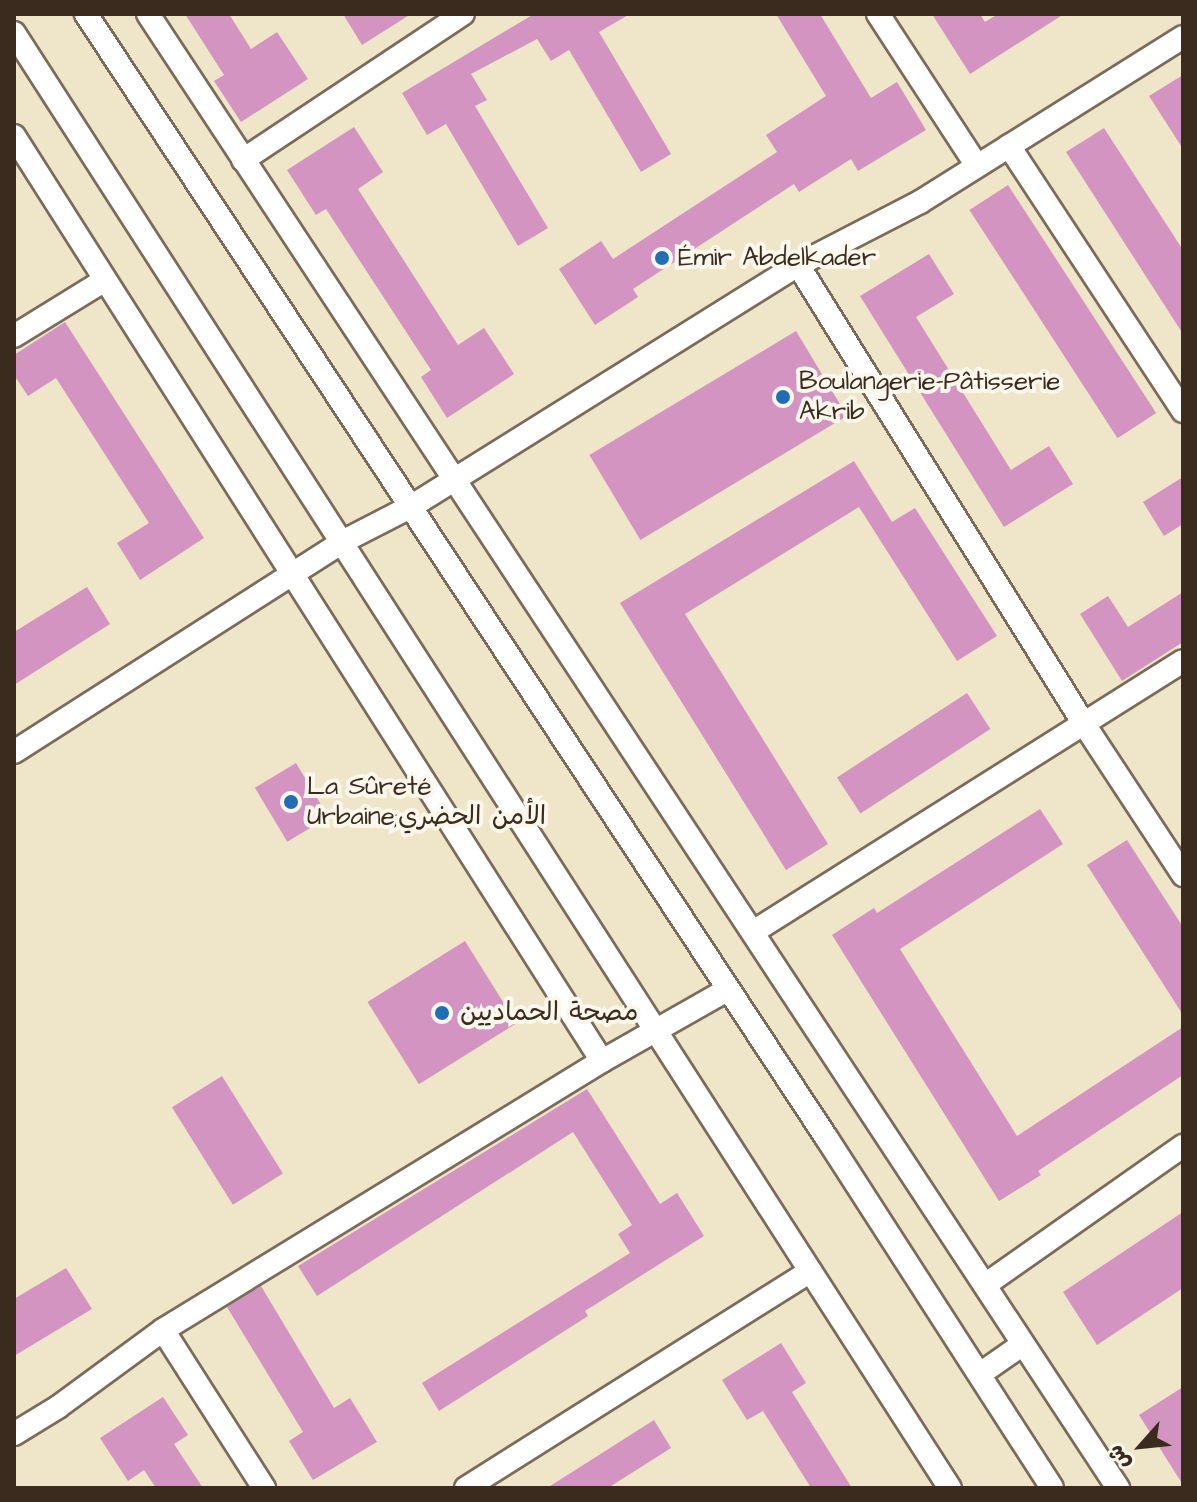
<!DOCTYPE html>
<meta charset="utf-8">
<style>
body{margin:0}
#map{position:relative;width:1197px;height:1502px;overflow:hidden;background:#efe5c9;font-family:"Architects Daughter","Playpen Sans Arabic",sans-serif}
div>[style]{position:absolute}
.building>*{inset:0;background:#d494c1;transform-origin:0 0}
.roads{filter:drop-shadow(2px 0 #7a6b5a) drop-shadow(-2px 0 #7a6b5a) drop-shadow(0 2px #7a6b5a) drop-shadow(0 -2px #7a6b5a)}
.minor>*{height:22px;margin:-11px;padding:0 11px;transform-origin:11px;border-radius:11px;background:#fff}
.dots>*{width:22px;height:22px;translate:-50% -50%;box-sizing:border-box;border:4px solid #fbf7ec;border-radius:50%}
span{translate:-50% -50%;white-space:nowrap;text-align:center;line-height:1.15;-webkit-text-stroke:8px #fbf7ec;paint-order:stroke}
.poi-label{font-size:26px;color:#3b2a1e}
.left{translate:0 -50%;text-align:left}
.frame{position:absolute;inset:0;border:16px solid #3b2a1e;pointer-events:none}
.north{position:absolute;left:1101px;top:1406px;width:80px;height:80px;-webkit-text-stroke:6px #fbf7ec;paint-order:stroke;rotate:243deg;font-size:22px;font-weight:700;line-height:32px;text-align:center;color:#3b2a1e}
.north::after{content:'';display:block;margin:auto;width:28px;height:36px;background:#3b2a1e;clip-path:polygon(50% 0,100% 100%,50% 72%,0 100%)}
</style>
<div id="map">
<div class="building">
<div style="clip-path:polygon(185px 14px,229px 14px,251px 49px,277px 32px,308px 79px,241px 122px,214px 81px,224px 75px)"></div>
<div style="clip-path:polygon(343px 14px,411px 14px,362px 45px)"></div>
<div style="clip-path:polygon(534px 14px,630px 14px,599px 32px,671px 154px,641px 172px,569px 50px,551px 61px,537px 39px,471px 74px,487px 100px,475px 106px,548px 228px,518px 246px,446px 124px,427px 135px,402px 93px)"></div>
<div style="clip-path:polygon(776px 14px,820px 14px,871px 98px,897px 82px,926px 130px,858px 171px,851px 159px,799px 192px,794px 184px,633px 289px,638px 297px,595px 325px,559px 269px,601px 241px,613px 259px,777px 152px,766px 135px,826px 96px)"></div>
<div style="clip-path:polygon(932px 14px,980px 14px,985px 22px,998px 14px,1064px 14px,970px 74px)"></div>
<div style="clip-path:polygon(1183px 75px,1183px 149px,1149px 96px)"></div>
<div style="clip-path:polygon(354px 127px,383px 172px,358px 189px,458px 345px,484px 328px,514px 374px,447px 418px,421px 377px,431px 370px,326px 209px,316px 215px,287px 170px)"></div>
<div style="clip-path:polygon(1104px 128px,1183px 250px,1183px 334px,1066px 152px)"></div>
<div style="left:1008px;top:185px;width:272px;height:46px;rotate:57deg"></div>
<div style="clip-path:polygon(929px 254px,954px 294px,916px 317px,1011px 470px,1049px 446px,1073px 484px,1004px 527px,860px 296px)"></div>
<div style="clip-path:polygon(65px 322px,204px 538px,140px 580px,117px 543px,149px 523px,56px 378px,28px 396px,14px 375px,14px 355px)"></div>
<div style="left:796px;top:331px;width:99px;height:241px;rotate:59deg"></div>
<div style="clip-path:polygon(854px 461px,892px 522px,915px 508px,997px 636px,957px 661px,859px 507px,685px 614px,828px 844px,786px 870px,620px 603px)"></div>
<div style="clip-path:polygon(1183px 477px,1183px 524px,1164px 536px,1143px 502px)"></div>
<div style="clip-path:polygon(87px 587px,110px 624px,14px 685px,14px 632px)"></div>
<div style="clip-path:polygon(1183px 592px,1183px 642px,1122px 681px,1080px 614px,1108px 596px,1128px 627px)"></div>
<div style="left:967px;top:693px;width:43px;height:155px;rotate:57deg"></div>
<div style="left:296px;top:763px;width:63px;height:48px;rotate:59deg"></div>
<div style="clip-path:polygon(1040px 809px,1063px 844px,900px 949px,1017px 1136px,1183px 1027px,1183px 1075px,1038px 1171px,1041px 1175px,999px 1201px,832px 935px,874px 908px,877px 913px)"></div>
<div style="clip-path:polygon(1127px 840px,1183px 927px,1183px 1015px,1087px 865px)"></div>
<div style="left:465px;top:941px;width:97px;height:115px;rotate:58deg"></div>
<div style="left:222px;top:1076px;width:115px;height:59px;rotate:58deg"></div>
<div style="clip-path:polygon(587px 1089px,660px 1204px,677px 1193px,704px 1236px,585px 1311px,588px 1316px,439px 1411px,422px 1383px,630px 1253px,618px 1234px,632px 1225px,573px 1132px,317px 1296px,298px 1266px)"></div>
<div style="clip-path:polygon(1183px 1212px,1183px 1288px,1097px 1345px,1063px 1292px)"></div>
<div style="clip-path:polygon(66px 1268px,92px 1309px,14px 1356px,14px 1299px)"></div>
<div style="clip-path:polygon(261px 1286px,334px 1408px,350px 1398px,377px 1442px,313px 1480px,289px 1441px,303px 1432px,227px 1307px)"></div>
<div style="clip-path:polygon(781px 1343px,806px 1383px,792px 1392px,852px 1488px,811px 1488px,763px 1411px,747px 1420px,722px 1380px)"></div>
<div style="clip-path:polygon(1183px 1387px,1183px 1485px,1139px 1415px)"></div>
<div style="clip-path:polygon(163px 1397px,188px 1435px,174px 1444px,203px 1488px,156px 1488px,144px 1470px,128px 1481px,100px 1438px)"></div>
<div style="clip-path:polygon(654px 1420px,671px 1448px,608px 1488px,547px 1488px)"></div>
</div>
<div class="roads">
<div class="minor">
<div style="left:86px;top:14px;width:1345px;rotate:56.62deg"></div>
<div style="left:826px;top:1137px;width:417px;rotate:57.2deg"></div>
<div style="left:148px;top:14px;width:1765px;rotate:56.65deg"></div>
<div style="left:878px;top:14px;width:181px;rotate:56.9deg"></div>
<div style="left:14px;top:33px;width:1730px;rotate:57.25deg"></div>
<div style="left:14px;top:136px;width:1096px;rotate:57.56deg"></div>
<div style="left:1009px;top:146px;width:317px;rotate:56.7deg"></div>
<div style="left:243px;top:160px;width:264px;rotate:-33.6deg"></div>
<div style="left:798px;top:265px;width:541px;rotate:58.07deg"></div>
<div style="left:1084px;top:724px;width:181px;rotate:56.7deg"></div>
<div style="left:14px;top:336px;width:107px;rotate:-31.6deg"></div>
<div style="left:14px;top:752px;width:389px;rotate:-32.6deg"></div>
<div style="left:342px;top:542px;width:79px;rotate:-27.2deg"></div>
<div style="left:412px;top:506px;width:455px;rotate:-32deg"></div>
<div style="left:798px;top:265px;width:137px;rotate:-27.3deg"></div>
<div style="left:920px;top:202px;width:310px;rotate:-32.1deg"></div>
<div style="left:753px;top:932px;width:508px;rotate:-32.22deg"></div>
<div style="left:985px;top:1285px;width:242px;rotate:-35.1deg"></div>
<div style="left:163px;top:1330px;width:188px;rotate:57.4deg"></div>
<div style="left:980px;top:1374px;width:52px;rotate:-34.9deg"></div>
<div style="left:14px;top:1434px;width:52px;rotate:-31.5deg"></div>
<div style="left:58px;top:1407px;width:130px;rotate:-36.3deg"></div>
<div style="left:163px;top:1330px;width:515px;rotate:-31.5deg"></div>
<div style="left:602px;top:1061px;width:144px;rotate:-29.6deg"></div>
<div style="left:466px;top:1488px;width:407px;rotate:-32.2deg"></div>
</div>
</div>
<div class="dots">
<div style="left:662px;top:258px;background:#1f6fb2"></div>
<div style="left:783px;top:397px;background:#1f6fb2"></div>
<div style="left:291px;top:802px;background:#1f6fb2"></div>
<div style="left:442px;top:1013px;background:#1f6fb2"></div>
</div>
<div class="poi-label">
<span class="left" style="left:678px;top:258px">Émir Abdelkader</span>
<span class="left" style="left:799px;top:397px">Boulangerie-Pâtisserie<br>Akrib</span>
<span class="left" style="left:307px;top:802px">La Sûreté<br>Urbaine;الأمن الحضري</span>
<span class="left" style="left:460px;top:1013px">مصحة الحماديين</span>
</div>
<div class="frame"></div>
<div class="north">ش</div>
</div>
